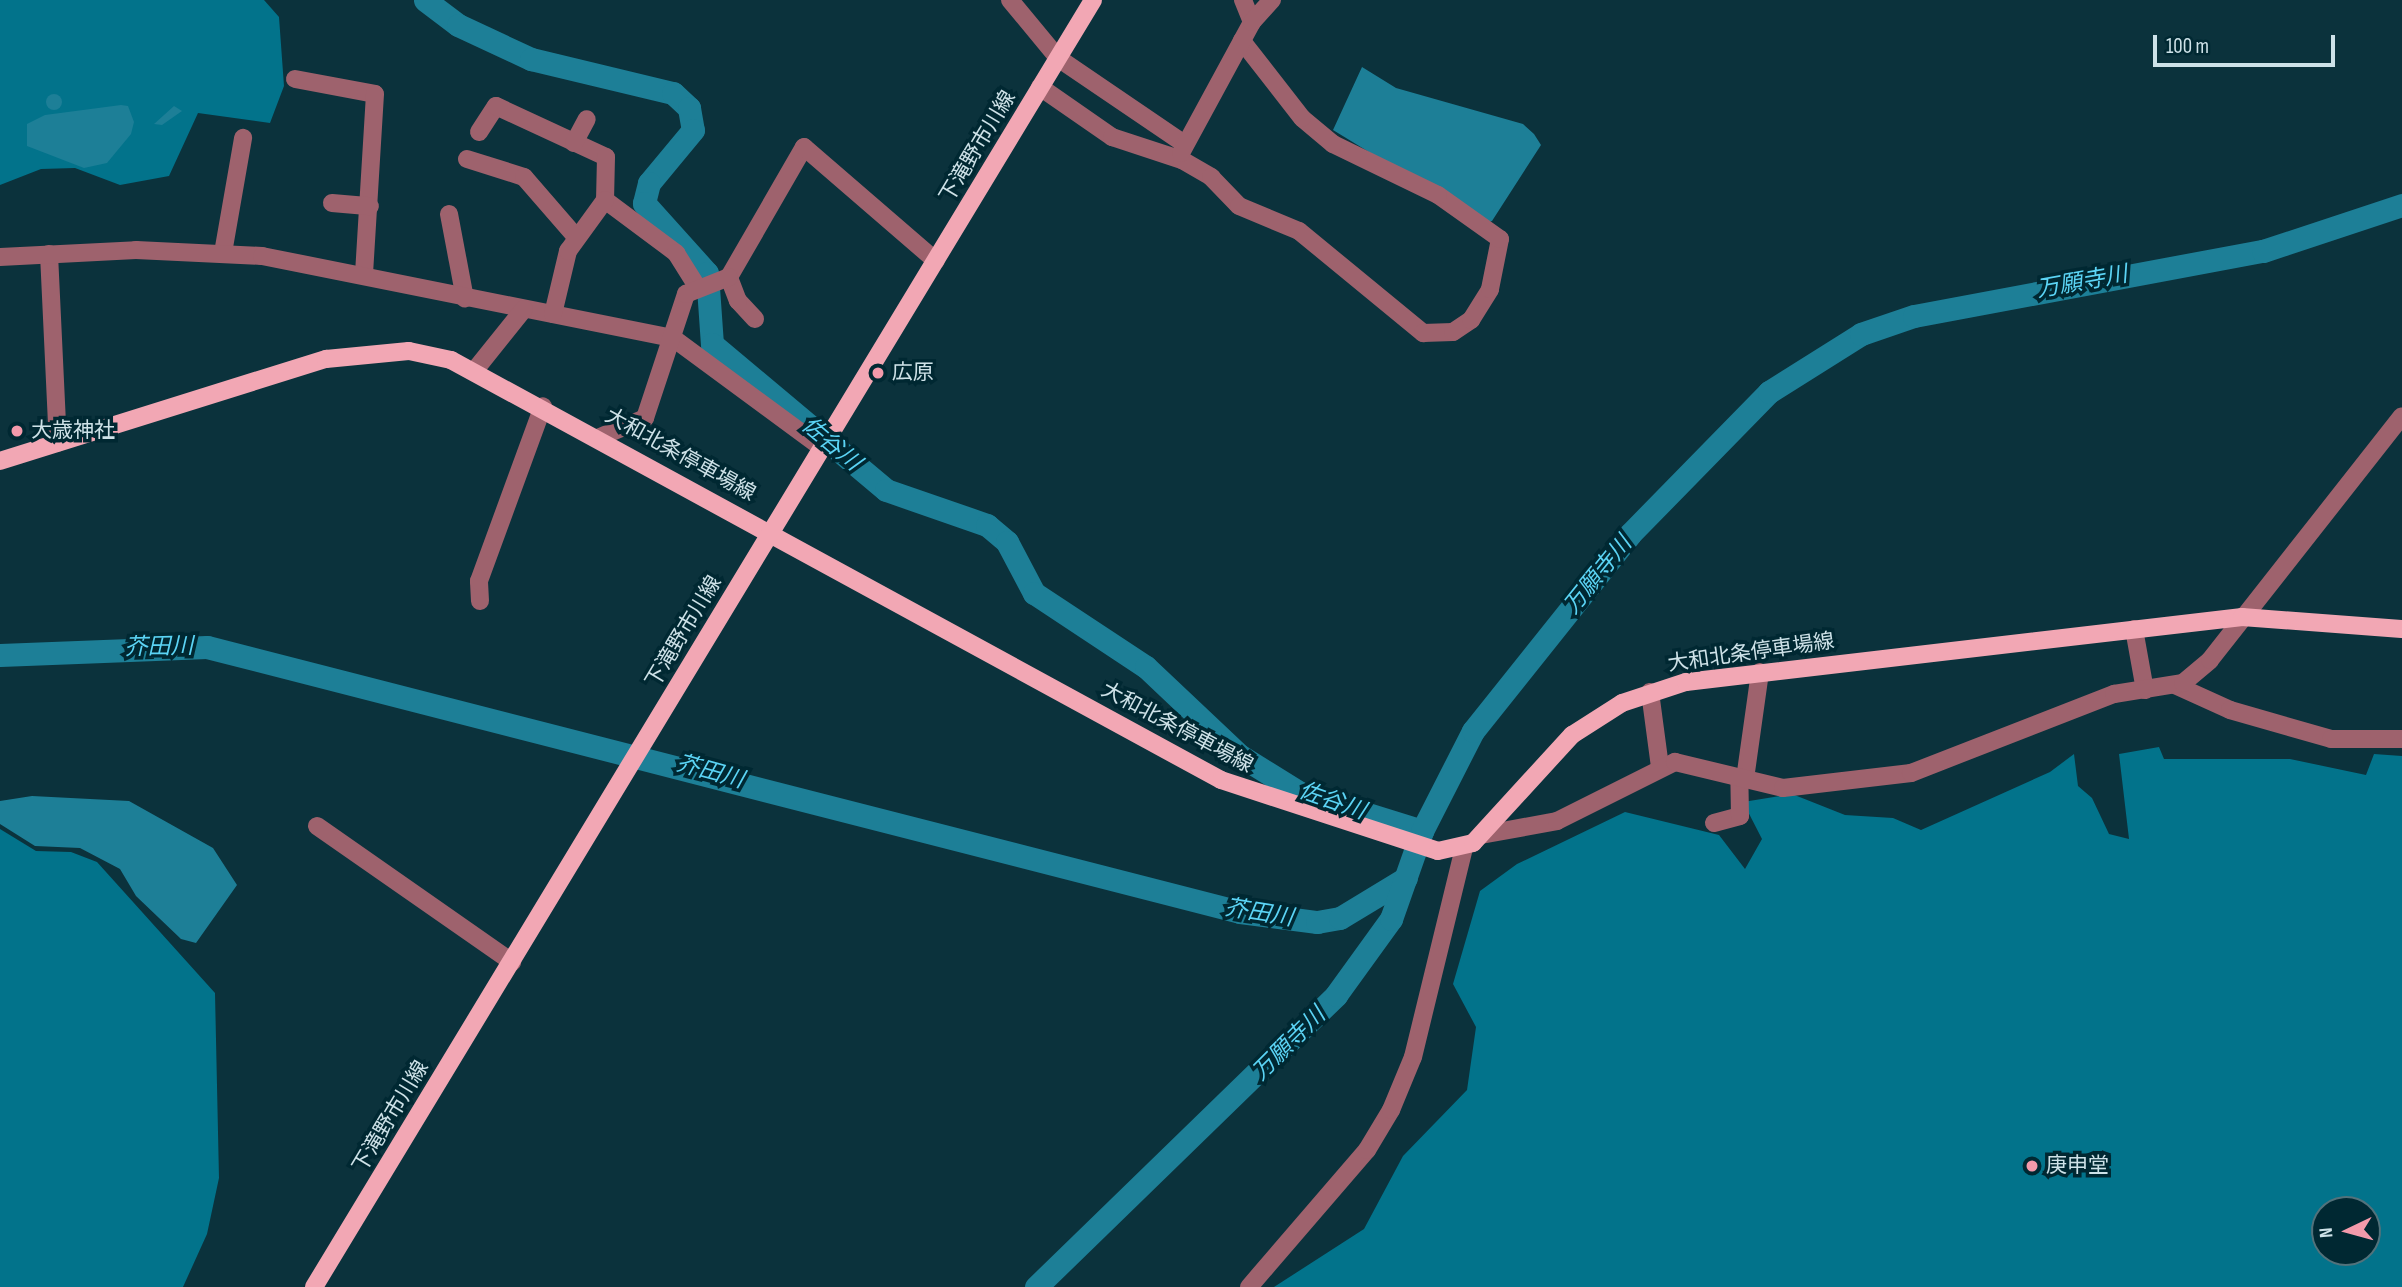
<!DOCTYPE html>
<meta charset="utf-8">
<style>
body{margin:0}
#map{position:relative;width:2402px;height:1287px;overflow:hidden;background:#0b323c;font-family:"Sofia Sans Condensed","Noto Sans JP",sans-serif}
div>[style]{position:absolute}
.forest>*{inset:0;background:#02738b}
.water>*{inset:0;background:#1d7f97}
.round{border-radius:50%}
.river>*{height:23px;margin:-11.5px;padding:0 11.5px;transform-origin:11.5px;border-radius:11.5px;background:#1d7f97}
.minor>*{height:18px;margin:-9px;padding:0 9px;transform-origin:9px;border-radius:9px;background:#9e626d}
.major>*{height:18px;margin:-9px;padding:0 9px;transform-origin:9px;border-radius:9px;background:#f2a7b4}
.dots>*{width:19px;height:19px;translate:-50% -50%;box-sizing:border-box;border:4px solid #002832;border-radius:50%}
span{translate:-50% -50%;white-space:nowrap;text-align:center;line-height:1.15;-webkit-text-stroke:7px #002832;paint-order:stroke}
.street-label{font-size:21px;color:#cee2e8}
.poi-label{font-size:21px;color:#cee2e8}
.left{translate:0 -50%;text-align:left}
.water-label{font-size:23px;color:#5bd4f5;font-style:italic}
.north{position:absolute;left:2311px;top:1196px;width:70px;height:70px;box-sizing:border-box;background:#002832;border:2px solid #52727b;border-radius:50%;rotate:265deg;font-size:19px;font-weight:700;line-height:28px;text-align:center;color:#cee2e8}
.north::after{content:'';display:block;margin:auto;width:24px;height:32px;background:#f39aab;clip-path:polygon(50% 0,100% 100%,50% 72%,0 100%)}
.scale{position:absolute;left:2153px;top:35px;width:182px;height:32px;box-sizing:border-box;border:4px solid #cee2e8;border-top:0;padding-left:9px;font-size:21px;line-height:24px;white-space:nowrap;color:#cee2e8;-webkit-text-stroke:5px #002832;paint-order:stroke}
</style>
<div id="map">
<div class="forest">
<div style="clip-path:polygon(0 0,264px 0,279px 17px,284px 86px,270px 123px,198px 113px,169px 176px,120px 185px,75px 168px,41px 169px,0 185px)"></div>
<div style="clip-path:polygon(evenodd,2159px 747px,2164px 759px,2290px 759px,2366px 775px,2374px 754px,2402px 756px,2402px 1287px,1274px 1287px,1364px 1229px,1403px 1156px,1467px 1090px,1476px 1027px,1453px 984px,1480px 891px,1517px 864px,1625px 812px,1719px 835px,1745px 869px,1762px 839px,1743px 802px,1792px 794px,1845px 815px,1893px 818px,1921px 830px,2050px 772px,2074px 754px,2078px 786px,2092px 798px,2109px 834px,2129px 839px,2119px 754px,2159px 747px,2325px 1210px,2367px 1210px,2367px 1252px,2325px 1252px,2325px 1210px)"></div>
<div style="clip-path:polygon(0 829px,36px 851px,71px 852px,97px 862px,215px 993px,219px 1178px,207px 1234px,183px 1287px,0 1287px)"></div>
</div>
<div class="water">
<div style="clip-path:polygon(1362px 67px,1396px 88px,1523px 124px,1534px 134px,1541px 145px,1492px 221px,1485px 223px,1333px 130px)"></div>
<div class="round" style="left:46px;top:94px;width:16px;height:16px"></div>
<div style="clip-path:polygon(121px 105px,128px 106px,134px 122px,131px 134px,107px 163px,84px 168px,27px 146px,27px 124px,45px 115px)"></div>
<div style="clip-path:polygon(174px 106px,182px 111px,162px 125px,154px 124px)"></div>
<div style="clip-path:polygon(32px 796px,129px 801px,213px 848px,237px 885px,196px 943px,181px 939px,136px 896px,120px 869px,80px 848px,35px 846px,0 824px,0 801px)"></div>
</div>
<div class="river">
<div style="left:425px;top:0;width:41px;rotate:37.1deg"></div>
<div style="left:458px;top:25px;width:81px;rotate:25deg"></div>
<div style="left:531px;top:59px;width:146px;rotate:13.5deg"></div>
<div style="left:673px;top:93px;width:22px;rotate:43deg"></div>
<div style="left:689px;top:108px;width:22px;rotate:80deg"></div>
<div style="left:693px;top:130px;width:69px;rotate:129.7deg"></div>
<div style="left:649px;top:183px;width:21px;rotate:104deg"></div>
<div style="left:644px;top:203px;width:94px;rotate:48deg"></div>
<div style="left:707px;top:273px;width:71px;rotate:86deg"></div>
<div style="left:712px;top:344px;width:227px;rotate:40deg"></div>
<div style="left:886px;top:490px;width:107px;rotate:19.1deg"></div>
<div style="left:987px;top:525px;width:26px;rotate:40deg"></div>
<div style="left:1007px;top:542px;width:58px;rotate:62.1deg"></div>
<div style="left:1034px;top:593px;width:134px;rotate:33.5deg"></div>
<div style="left:1146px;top:667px;width:128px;rotate:43.4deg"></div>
<div style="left:1239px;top:755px;width:72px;rotate:31.9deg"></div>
<div style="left:1300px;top:793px;width:128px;rotate:17.3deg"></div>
<div style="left:0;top:655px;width:207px;rotate:-2.2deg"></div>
<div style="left:207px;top:647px;width:1066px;rotate:14.39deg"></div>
<div style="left:1240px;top:912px;width:78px;rotate:7.4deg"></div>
<div style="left:1317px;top:922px;width:23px;rotate:-10deg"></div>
<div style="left:1340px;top:918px;width:77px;rotate:-31.2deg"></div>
<div style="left:1036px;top:1287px;width:419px;rotate:-44.2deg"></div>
<div style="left:1336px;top:995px;width:94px;rotate:-54.1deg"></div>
<div style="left:1391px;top:919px;width:93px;rotate:-70.6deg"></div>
<div style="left:1422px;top:831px;width:112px;rotate:-63deg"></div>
<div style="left:1473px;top:731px;width:252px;rotate:-51.4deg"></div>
<div style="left:1630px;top:534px;width:199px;rotate:-45.6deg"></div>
<div style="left:1769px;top:392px;width:109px;rotate:-32.2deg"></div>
<div style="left:1861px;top:334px;width:56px;rotate:-18.8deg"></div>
<div style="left:1914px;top:316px;width:355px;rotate:-10.6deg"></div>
<div style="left:2263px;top:251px;width:146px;rotate:-18.3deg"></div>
</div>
<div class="minor">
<div style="left:1010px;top:0;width:75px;rotate:50.4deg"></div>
<div style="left:1058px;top:58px;width:151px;rotate:34.2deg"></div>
<div style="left:1243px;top:0;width:24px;rotate:68deg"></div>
<div style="left:295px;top:79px;width:81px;rotate:10.6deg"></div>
<div style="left:375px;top:94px;width:179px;rotate:93.5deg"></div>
<div style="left:1040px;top:87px;width:88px;rotate:34.8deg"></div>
<div style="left:1112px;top:137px;width:74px;rotate:18.2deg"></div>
<div style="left:1182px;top:160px;width:34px;rotate:30deg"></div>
<div style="left:1211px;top:177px;width:40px;rotate:46deg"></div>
<div style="left:1239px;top:206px;width:65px;rotate:22.6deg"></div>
<div style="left:1299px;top:231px;width:161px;rotate:39.4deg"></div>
<div style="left:1423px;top:333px;width:30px;rotate:-2deg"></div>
<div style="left:1453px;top:332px;width:22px;rotate:-34deg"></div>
<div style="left:1471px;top:320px;width:36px;rotate:-58deg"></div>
<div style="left:1490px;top:289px;width:51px;rotate:-78.7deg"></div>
<div style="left:1500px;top:239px;width:76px;rotate:-144.6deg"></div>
<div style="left:1438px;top:195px;width:117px;rotate:-154.1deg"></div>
<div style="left:1333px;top:144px;width:40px;rotate:-140deg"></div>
<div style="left:1302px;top:118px;width:98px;rotate:-127.9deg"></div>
<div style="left:479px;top:132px;width:31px;rotate:-57deg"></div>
<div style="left:496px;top:106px;width:121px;rotate:24.9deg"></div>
<div style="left:606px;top:157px;width:43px;rotate:91.3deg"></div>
<div style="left:605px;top:200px;width:89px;rotate:36.7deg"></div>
<div style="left:676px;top:253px;width:39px;rotate:58deg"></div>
<div style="left:574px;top:143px;width:27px;rotate:-62deg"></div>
<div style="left:1181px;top:153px;width:149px;rotate:-61.5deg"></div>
<div style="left:1252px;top:22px;width:30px;rotate:-48deg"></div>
<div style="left:467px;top:159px;width:60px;rotate:17.5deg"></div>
<div style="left:524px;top:177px;width:79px;rotate:49.1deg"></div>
<div style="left:332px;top:203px;width:38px;rotate:5deg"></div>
<div style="left:449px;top:214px;width:86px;rotate:79.3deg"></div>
<div style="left:223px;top:253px;width:117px;rotate:-80.1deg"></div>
<div style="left:49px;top:254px;width:189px;rotate:87.3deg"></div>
<div style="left:0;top:257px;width:136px;rotate:-2.9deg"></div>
<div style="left:136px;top:250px;width:126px;rotate:2.7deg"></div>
<div style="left:262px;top:256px;width:419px;rotate:11.3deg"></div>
<div style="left:673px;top:338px;width:185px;rotate:36.4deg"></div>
<div style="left:553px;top:314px;width:65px;rotate:-76.6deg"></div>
<div style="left:568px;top:251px;width:63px;rotate:-54deg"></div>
<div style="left:755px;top:319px;width:25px;rotate:-133deg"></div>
<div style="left:738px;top:301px;width:26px;rotate:-111deg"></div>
<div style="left:729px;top:277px;width:150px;rotate:-60deg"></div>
<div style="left:804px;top:147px;width:174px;rotate:40.8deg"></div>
<div style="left:475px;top:370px;width:78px;rotate:-51.2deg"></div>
<div style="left:600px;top:437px;width:49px;rotate:-22.9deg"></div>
<div style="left:645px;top:418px;width:131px;rotate:-71.7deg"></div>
<div style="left:686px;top:294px;width:46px;rotate:-21.6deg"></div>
<div style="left:480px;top:601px;width:20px;rotate:-93deg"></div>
<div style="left:479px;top:581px;width:186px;rotate:-69.9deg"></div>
<div style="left:2134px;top:629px;width:62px;rotate:79.8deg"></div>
<div style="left:2175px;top:685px;width:60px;rotate:24.4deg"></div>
<div style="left:2230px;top:710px;width:105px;rotate:16deg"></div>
<div style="left:2331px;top:739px;width:71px"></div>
<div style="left:1650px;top:692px;width:76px;rotate:82.4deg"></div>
<div style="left:1745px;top:779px;width:108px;rotate:-82deg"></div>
<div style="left:1714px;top:823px;width:27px;rotate:-15deg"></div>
<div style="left:1740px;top:816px;width:39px;rotate:-91deg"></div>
<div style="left:317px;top:826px;width:238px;rotate:34.9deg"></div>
<div style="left:1481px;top:835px;width:77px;rotate:-10.4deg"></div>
<div style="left:1557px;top:821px;width:132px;rotate:-26.6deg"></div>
<div style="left:1675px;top:762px;width:111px;rotate:13.5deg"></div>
<div style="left:1783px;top:788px;width:129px;rotate:-6.7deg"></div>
<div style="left:1911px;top:773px;width:218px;rotate:-21.3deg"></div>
<div style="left:2114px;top:694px;width:70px;rotate:-9.1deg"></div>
<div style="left:2183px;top:683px;width:35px;rotate:-40deg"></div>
<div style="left:2210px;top:660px;width:310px;rotate:-51.8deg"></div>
<div style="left:1249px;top:1287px;width:181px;rotate:-49.3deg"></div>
<div style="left:1367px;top:1150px;width:47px;rotate:-59deg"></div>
<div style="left:1391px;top:1110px;width:57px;rotate:-67.5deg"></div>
<div style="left:1413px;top:1057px;width:215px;rotate:-76.3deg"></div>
</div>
<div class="major">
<div style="left:0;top:461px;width:342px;rotate:-17.4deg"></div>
<div style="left:326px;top:359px;width:83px;rotate:-5.5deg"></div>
<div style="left:409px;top:351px;width:43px;rotate:12.1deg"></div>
<div style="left:451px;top:360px;width:877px;rotate:28.61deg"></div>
<div style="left:1221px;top:780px;width:228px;rotate:18.1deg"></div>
<div style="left:1438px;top:851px;width:36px;rotate:-13deg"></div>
<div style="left:1473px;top:843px;width:147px;rotate:-47.5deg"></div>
<div style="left:1572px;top:735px;width:59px;rotate:-32.6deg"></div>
<div style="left:1622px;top:703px;width:67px;rotate:-18.2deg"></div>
<div style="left:1686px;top:682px;width:560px;rotate:-6.67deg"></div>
<div style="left:2242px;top:617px;width:160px;rotate:4.3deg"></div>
<div style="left:314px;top:1287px;width:1504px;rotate:-58.81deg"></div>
</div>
<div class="dots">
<div style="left:878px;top:373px;background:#f39aab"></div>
<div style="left:17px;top:431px;background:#f39aab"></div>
<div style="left:2032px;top:1166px;background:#f39aab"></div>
</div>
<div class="street-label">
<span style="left:978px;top:147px;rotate:-59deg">下滝野市川線</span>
<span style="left:680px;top:455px;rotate:29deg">大和北条停車場線</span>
<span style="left:684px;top:632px;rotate:-59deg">下滝野市川線</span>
<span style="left:1751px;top:653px;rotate:-8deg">大和北条停車場線</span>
<span style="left:1177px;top:728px;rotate:28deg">大和北条停車場線</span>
<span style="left:391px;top:1117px;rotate:-59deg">下滝野市川線</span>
</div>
<div class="poi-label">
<span class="left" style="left:892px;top:373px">広原</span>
<span class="left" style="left:31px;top:431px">大歳神社</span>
<span class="left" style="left:2046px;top:1166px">庚申堂</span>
</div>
<div class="water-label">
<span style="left:2082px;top:282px;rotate:-10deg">万願寺川</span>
<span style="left:831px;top:444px;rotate:40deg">佐谷川</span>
<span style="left:1598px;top:575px;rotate:-51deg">万願寺川</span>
<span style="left:159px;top:647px;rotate:-1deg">芥田川</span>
<span style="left:710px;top:772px;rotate:15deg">芥田川</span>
<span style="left:1332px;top:801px;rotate:19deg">佐谷川</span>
<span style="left:1259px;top:913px;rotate:9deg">芥田川</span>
<span style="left:1289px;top:1044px;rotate:-45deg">万願寺川</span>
</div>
<div class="north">N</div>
<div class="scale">100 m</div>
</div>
